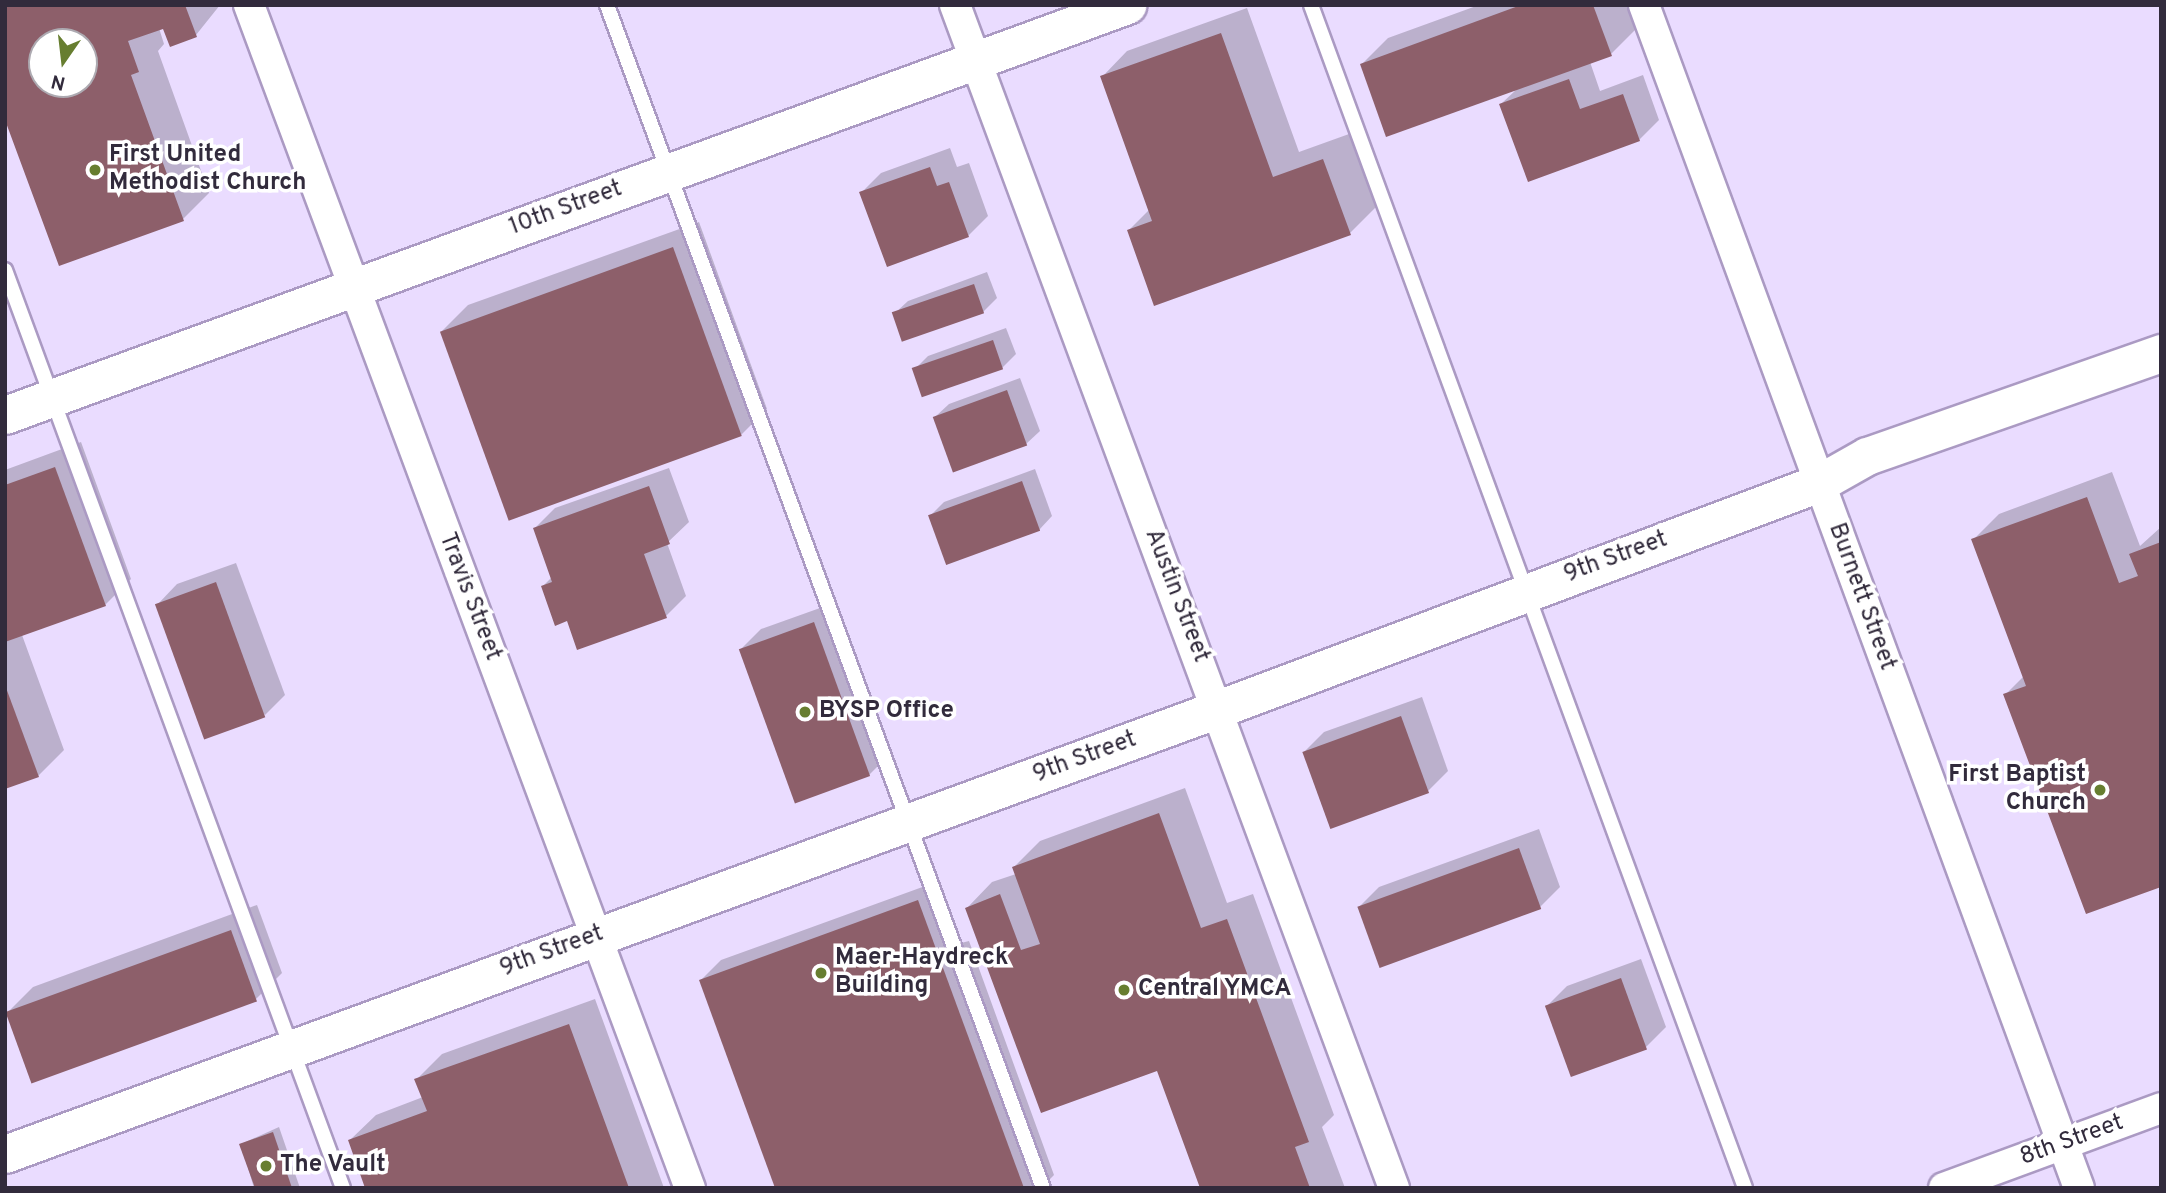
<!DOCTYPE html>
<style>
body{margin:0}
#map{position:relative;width:2166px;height:1193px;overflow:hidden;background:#eadcff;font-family:Overpass,sans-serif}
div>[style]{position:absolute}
.shadow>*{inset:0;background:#0003}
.building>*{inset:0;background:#8d5f6a;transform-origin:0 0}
.roads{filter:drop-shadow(2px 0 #ab9ac3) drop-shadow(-2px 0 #ab9ac3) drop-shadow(0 2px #ab9ac3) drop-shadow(0 -2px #ab9ac3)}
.service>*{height:14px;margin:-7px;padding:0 7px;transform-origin:7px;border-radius:7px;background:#fff}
.minor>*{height:30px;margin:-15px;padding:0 15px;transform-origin:15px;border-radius:15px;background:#fff}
.tertiary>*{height:37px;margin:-18.5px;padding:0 18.5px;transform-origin:18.5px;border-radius:18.5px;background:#fff}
.dots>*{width:19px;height:19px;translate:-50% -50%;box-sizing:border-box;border:4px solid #fff;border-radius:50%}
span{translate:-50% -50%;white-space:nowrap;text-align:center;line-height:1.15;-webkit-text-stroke:7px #fff;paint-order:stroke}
.poi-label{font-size:24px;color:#322b3c;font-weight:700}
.left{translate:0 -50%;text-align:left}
.right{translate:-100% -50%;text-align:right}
.street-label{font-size:24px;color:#322b3c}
.frame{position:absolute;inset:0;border:7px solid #322b3c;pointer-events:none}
.north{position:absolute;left:28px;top:28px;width:70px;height:70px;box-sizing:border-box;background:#fff;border:2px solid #adaab1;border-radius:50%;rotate:194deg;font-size:19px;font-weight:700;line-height:28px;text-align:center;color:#322b3c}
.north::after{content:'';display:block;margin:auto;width:24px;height:32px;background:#677e30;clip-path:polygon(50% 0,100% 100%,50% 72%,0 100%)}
</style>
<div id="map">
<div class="shadow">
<div style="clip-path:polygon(evenodd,5px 5px,220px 5px,196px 35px,159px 28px,164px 44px,158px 51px,209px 193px,183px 219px,60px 264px,5px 5px,42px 42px,84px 42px,84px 84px,42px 84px,42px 42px)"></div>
<div style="clip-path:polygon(1479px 5px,1628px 5px,1636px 29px,1611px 54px,1590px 62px,1600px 91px,1643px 75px,1659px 120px,1639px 140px,1501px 104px,1518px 88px,1362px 64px,1388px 38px)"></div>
<div style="clip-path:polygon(1247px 8px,1299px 152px,1349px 134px,1376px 207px,1350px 233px,1129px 230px,1150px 209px,1102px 77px,1127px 51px)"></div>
<div style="clip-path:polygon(950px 148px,957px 167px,969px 163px,988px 216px,968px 236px,861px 193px,881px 173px)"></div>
<div style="clip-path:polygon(699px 222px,767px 409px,741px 435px,442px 331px,468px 305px)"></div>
<div style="clip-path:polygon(987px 272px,997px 298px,983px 312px,894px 314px,908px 301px)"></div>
<div style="clip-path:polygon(1006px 328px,1016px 354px,1002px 368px,914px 370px,928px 356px)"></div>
<div style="clip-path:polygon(1020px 378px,1040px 431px,1026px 444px,935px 417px,949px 404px)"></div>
<div style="clip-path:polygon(81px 442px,131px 579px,105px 605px,22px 635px,64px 750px,38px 776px,5px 788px,5px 470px)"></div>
<div style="clip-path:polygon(669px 468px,689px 522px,667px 543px,686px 596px,666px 616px,568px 619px,543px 586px,552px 577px,535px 528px,555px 508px)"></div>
<div style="clip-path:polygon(1035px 469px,1052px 516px,1039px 530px,930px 516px,944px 502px)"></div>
<div style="clip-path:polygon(2112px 472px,2140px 546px,2161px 527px,2161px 885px,2006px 694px,2024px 676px,1973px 540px,1999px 514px)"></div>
<div style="clip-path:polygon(236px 563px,285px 695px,265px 715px,157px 605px,177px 584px)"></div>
<div style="clip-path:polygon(834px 603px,889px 755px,869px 775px,741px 649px,761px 629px)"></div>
<div style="clip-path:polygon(1422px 697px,1448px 771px,1428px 791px,1331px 826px,1304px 752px,1324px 732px)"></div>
<div style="clip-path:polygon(1185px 788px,1227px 903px,1253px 894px,1334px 1115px,1322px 1127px,1345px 1188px,1202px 1188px,1158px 1068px,967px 908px,992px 882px,1016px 874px,1014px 867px,1040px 841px)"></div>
<div style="clip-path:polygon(1539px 829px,1560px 887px,1540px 907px,1359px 907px,1379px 887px)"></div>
<div style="clip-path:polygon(939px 881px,961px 943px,969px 941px,1054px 1175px,1041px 1188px,777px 1188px,701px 980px,721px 960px)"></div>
<div style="clip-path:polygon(257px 905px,282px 973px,256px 999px,7px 1013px,33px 987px)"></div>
<div style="clip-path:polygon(1641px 959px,1666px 1027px,1646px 1047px,1547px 1006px,1567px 986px)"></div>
<div style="clip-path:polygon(595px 999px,664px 1188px,367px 1188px,350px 1140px,376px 1115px,423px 1097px,417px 1079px,442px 1054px)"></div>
<div style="clip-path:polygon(279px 1127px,300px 1188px,254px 1188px,241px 1144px)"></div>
</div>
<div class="building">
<div style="clip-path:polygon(evenodd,5px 5px,185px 5px,197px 37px,170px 47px,163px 29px,128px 41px,139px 72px,131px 75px,184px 221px,59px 266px,5px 120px,5px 5px,42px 42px,84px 42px,84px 84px,42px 84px,42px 42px)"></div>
<div style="clip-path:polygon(1521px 5px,1593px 5px,1612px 56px,1386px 137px,1360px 64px)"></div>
<div style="clip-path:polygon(1221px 33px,1273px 177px,1323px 159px,1351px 235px,1154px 306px,1127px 230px,1152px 221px,1100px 76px)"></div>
<div style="clip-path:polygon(1569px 79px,1580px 109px,1623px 94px,1640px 141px,1528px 182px,1499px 104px)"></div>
<div style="clip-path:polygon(930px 167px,937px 186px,949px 182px,969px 237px,887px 267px,859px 192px)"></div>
<div style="left:673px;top:247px;width:201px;height:248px;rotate:70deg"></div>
<div style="left:974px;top:284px;width:31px;height:87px;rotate:71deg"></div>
<div style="left:993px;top:340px;width:31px;height:86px;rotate:71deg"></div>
<div style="left:1007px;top:390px;width:59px;height:79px;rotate:70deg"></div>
<div style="clip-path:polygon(55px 467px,106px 606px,5px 642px,5px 485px)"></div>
<div style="left:1022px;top:481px;width:53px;height:100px;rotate:70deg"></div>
<div style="clip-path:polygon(649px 486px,670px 544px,644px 554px,667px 618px,577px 650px,567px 621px,555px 626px,541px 586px,552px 582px,533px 528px)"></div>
<div style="clip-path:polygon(2087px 497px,2119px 583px,2138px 576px,2129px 554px,2161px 542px,2161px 887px,2086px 914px,2003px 694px,2026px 686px,1971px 539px)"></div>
<div style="left:216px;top:582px;width:144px;height:65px;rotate:70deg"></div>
<div style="left:814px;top:622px;width:164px;height:80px;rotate:70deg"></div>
<div style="clip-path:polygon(5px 685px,39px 777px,5px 789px)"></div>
<div style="left:1401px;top:716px;width:82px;height:105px;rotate:70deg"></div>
<div style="clip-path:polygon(1159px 813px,1201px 928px,1227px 919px,1309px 1142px,1295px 1147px,1310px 1188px,1200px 1188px,1157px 1071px,1041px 1113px,965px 908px,1000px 894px,1021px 950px,1040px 944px,1012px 867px)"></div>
<div style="left:1519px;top:848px;width:65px;height:172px;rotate:70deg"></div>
<div style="clip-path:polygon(918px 900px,1024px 1188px,775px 1188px,699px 980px)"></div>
<div style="left:231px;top:930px;width:76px;height:240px;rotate:70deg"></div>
<div style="left:1621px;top:978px;width:76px;height:81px;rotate:70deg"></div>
<div style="clip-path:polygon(569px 1024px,629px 1188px,365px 1188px,348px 1140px,427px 1111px,414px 1079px)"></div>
<div style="clip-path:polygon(273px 1132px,292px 1188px,255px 1188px,239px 1144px)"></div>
</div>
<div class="roads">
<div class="service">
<div style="left:607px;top:5px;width:1261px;rotate:69.77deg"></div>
<div style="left:1311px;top:5px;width:1260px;rotate:69.85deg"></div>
<div style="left:5px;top:270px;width:978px;rotate:69.79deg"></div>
</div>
<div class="minor">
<div style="left:249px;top:5px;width:1263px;rotate:69.56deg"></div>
<div style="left:955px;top:5px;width:1262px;rotate:69.64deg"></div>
<div style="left:1644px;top:5px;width:1260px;rotate:69.81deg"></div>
<div style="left:1944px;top:1188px;width:231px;rotate:-20.2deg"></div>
</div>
<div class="tertiary">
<div style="left:5px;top:415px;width:1195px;rotate:-20.07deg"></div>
<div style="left:5px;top:1154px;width:1292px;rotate:-20.15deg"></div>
<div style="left:1218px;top:709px;width:642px;rotate:-20.61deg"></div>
<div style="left:1819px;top:483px;width:55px;rotate:-29.4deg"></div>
<div style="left:1867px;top:456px;width:312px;rotate:-19.3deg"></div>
</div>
</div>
<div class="dots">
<div style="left:95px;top:170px;background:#677e30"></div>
<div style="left:805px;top:712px;background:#677e30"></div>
<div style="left:2100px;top:790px;background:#677e30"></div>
<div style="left:821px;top:973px;background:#677e30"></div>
<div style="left:1124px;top:990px;background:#677e30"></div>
<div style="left:266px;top:1166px;background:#677e30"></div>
</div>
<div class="poi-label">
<span class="left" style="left:109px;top:170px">First United<br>Methodist Church</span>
<span class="left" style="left:819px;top:712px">BYSP Office</span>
<span class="right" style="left:2086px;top:790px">First Baptist<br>Church</span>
<span class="left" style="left:835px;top:973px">Maer-Haydreck<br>Building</span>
<span class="left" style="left:1138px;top:990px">Central YMCA</span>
<span class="left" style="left:280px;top:1166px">The Vault</span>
</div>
<div class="street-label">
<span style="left:566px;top:209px;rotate:-20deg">10th Street</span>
<span style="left:1616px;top:558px;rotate:-20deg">9th Street</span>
<span style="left:1176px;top:596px;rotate:69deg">Austin Street</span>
<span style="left:469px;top:597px;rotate:69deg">Travis Street</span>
<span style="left:1861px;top:597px;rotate:70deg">Burnett Street</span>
<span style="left:1085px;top:758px;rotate:-20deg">9th Street</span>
<span style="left:552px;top:952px;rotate:-20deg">9th Street</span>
<span style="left:2072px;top:1141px;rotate:-20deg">8th Street</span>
</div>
<div class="frame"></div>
<div class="north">N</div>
</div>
